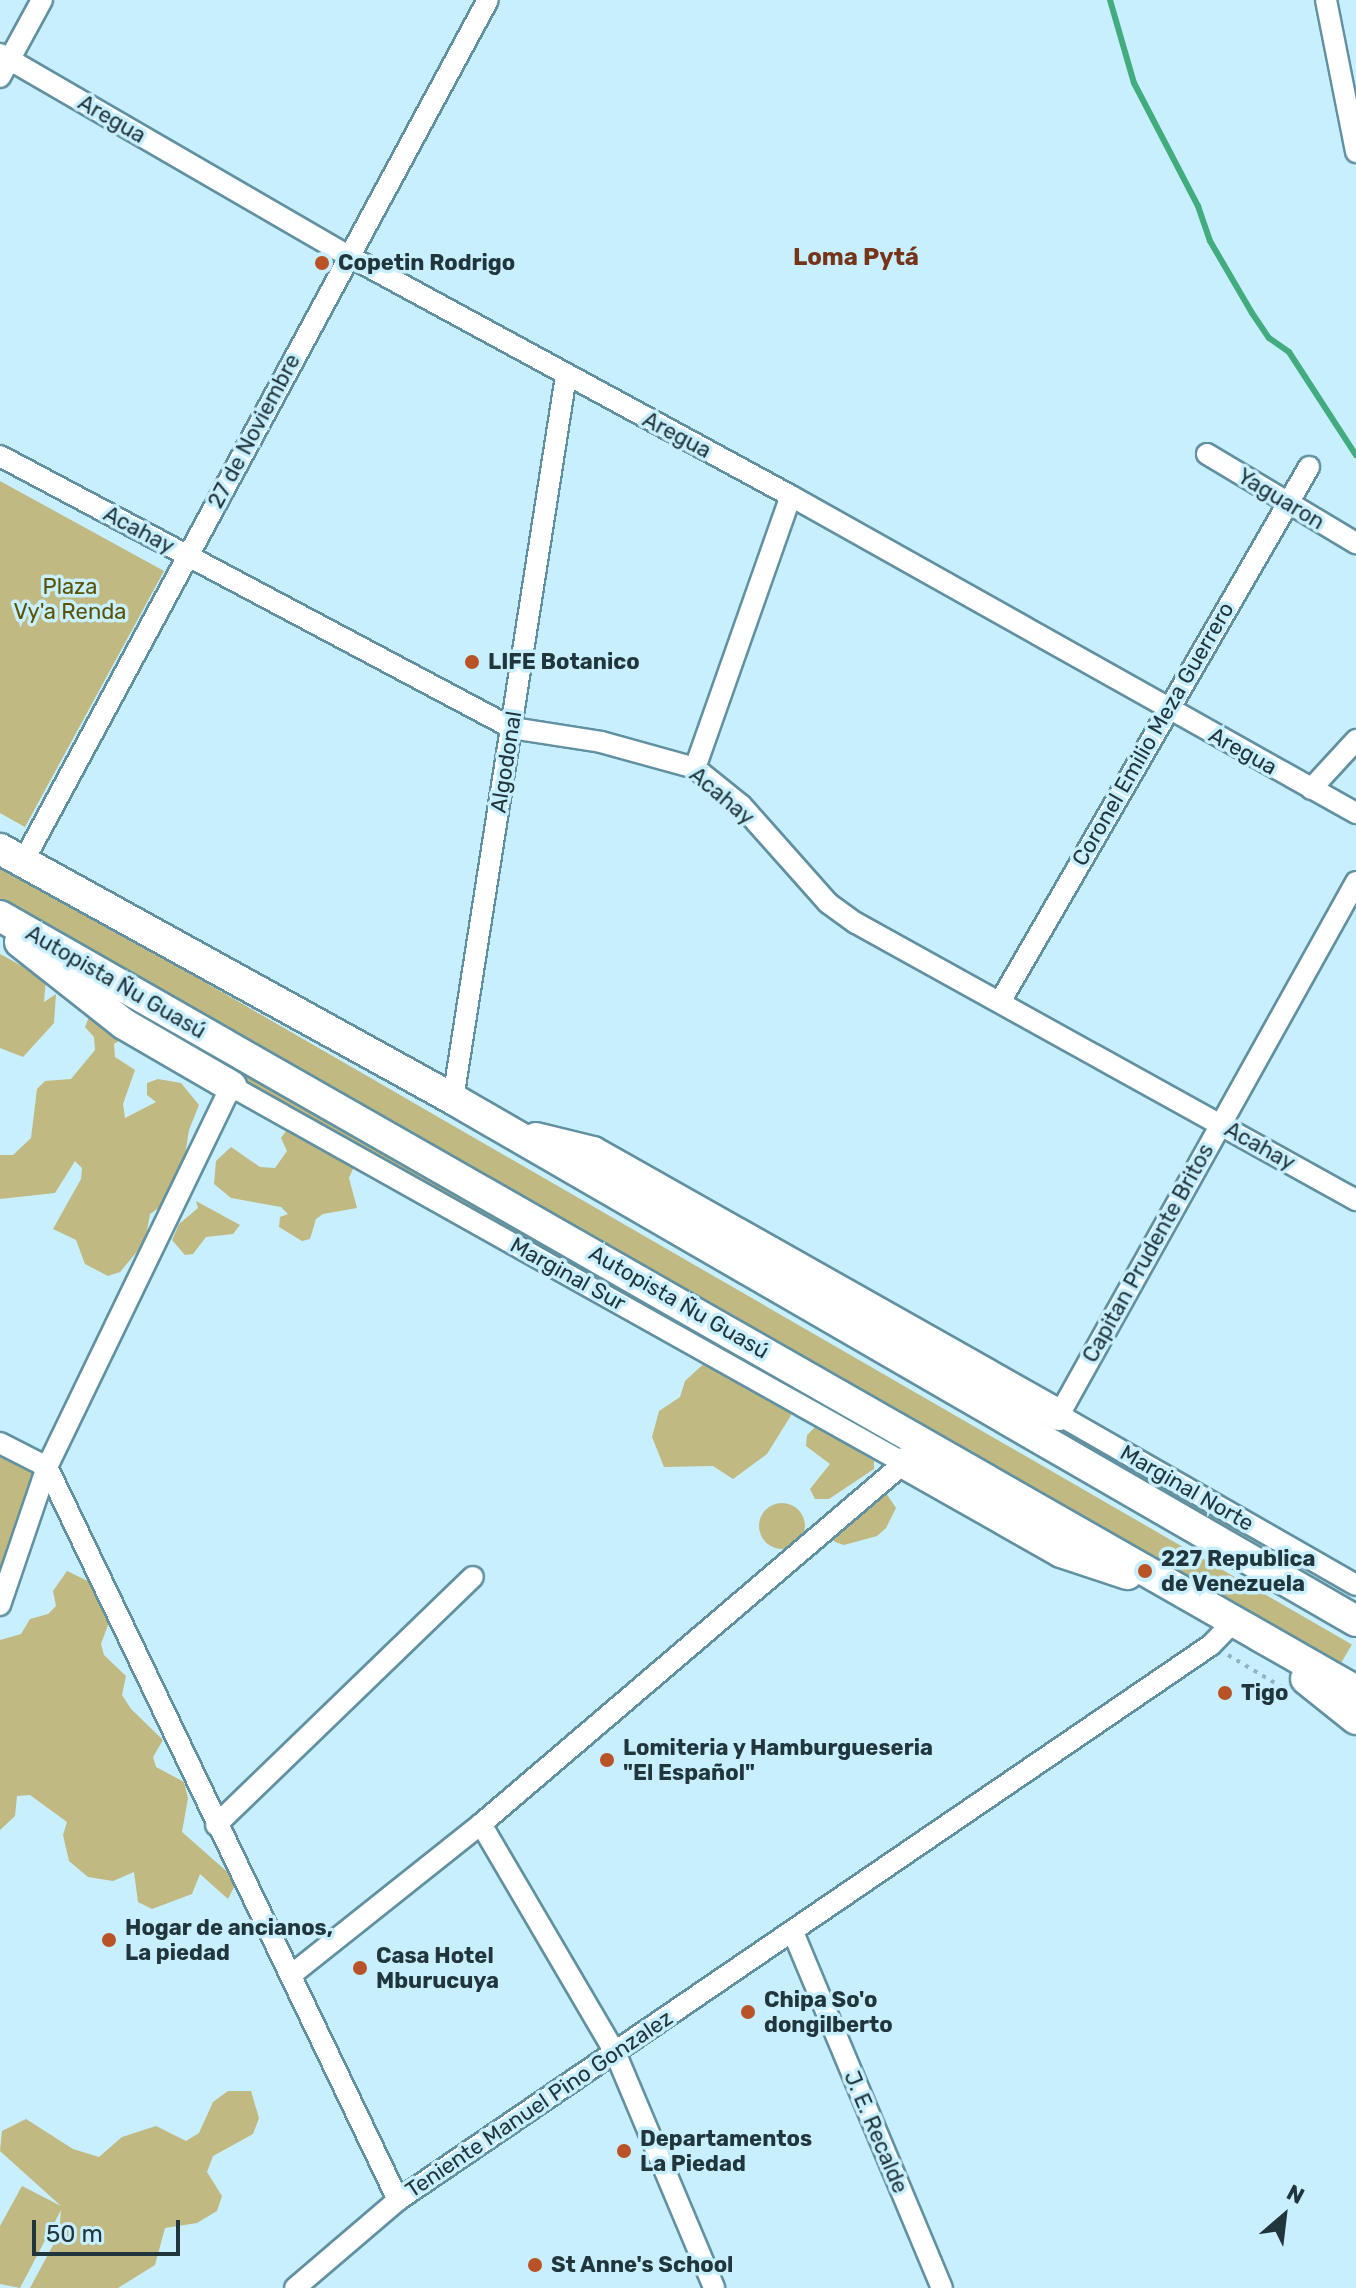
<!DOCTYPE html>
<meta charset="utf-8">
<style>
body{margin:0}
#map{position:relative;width:1356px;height:2288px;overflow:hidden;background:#c8effe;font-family:Rubik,sans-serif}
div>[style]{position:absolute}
.green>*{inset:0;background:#c0b981;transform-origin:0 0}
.round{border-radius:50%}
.stream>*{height:6px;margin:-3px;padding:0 3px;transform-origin:3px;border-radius:3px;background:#42ac7e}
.path>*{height:4px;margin-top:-2px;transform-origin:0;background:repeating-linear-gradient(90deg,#92b3c0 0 4px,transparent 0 10px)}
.roads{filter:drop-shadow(2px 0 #6191a1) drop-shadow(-2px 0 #6191a1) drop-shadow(0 2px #6191a1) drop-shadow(0 -2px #6191a1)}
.minor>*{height:20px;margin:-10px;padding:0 10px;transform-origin:10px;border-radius:10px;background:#fff}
.highway>*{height:30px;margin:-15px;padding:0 15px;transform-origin:15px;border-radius:15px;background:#fff}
.dots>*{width:22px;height:22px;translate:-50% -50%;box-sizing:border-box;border:4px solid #c8effe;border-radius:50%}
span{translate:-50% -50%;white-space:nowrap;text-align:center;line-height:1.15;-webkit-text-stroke:7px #c8effe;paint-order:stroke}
.street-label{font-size:22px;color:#21353c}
.poi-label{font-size:22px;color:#21353c;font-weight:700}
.left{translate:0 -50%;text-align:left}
.park-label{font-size:22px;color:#5b5202}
.neighbourhood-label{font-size:24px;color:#763519;font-weight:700}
.north{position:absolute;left:1244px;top:2176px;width:80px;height:80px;-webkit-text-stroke:6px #c8effe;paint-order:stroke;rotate:28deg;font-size:22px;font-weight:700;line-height:32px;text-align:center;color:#21353c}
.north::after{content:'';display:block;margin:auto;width:28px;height:36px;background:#21353c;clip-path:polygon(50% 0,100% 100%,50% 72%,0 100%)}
.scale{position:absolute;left:32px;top:2220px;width:148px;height:36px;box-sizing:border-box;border:4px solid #21353c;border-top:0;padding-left:10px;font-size:24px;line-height:28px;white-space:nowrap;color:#21353c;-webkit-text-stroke:6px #c8effe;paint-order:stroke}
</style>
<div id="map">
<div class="green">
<div style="clip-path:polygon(0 481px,164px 571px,25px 827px,0 813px)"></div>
<div style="left:0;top:864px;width:1561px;height:42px;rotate:30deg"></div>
<div style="clip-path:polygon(0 954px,46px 979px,44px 1002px,56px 994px,54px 1023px,23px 1057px,0 1048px)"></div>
<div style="clip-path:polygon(75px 974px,998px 1503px,157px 1033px)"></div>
<div style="clip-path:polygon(89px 1017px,128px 1035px,114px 1044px,115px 1057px,135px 1070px,123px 1104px,125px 1118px,156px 1102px,147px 1095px,147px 1083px,158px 1079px,181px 1083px,199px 1105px,189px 1130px,185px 1156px,189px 1170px,172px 1199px,150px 1214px,145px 1242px,120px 1272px,108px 1276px,85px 1264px,76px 1240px,53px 1229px,81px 1179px,82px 1168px,75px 1161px,55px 1193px,0 1199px,0 1155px,13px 1155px,31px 1138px,37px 1089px,45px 1081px,71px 1079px,95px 1050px,94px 1037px,85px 1027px)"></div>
<div style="clip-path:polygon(291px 1124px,356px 1162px,349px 1178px,357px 1208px,323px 1214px,316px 1219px,310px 1239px,302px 1241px,279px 1227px,280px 1217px,288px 1214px,281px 1207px,231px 1198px,214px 1184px,216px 1161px,231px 1147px,260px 1167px,275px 1168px,287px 1151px,281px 1138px)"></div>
<div style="clip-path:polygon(581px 1160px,1356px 1592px,1356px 1594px,1074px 1447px)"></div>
<div style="clip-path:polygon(196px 1201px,240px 1225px,233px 1234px,206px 1237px,193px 1254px,185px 1255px,172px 1240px,179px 1224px,198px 1208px)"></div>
<div style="clip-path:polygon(710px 1358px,741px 1385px,795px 1409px,767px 1454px,733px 1479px,713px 1466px,664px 1467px,652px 1437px,659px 1411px,680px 1397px,685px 1381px)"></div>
<div style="clip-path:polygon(817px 1425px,874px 1461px,874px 1469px,829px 1499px,815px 1499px,810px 1489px,830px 1464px,806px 1446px,807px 1435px)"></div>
<div style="clip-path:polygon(0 1447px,40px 1468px,0 1578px)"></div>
<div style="clip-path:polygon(880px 1484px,896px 1508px,886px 1528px,877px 1536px,844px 1545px,835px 1542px,829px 1536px,858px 1509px,870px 1508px)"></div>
<div class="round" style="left:759px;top:1503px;width:46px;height:46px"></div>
<div style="clip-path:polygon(67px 1571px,94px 1584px,111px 1617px,101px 1644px,104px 1655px,126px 1676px,122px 1695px,131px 1709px,163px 1740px,153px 1757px,156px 1767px,184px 1782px,188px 1798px,182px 1832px,232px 1876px,236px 1883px,228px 1899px,200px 1874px,192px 1894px,152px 1909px,138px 1902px,134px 1872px,113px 1881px,88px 1877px,69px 1861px,63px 1835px,67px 1822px,30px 1795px,17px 1796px,15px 1816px,0 1830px,0 1640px,21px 1634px,30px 1619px,48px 1614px,56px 1606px,53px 1591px)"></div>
<div style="clip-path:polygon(228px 2091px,251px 2091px,259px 2118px,253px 2134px,213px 2156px,207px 2172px,222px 2196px,217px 2211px,197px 2223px,165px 2228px,155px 2265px,118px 2288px,30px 2288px,59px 2234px,61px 2210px,20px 2288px,0 2284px,0 2226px,22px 2186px,61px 2206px,0 2151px,2px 2131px,26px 2119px,73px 2149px,99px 2157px,122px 2137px,156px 2126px,186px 2141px,199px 2133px,213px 2102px)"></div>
</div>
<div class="stream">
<div style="left:1110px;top:0;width:86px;rotate:73.9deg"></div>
<div style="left:1134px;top:83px;width:139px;rotate:62.5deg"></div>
<div style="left:1198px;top:206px;width:37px;rotate:71deg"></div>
<div style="left:1210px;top:241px;width:83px;rotate:59.7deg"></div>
<div style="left:1252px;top:313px;width:30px;rotate:56deg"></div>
<div style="left:1269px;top:338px;width:24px;rotate:35deg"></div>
<div style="left:1289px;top:352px;width:123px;rotate:57deg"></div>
</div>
<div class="path">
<div style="left:1228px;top:1655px;width:66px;rotate:30.8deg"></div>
</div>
<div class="roads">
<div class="minor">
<div style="left:1326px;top:0;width:155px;rotate:78.8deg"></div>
<div style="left:0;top:54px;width:403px;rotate:30.1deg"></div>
<div style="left:349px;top:256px;width:503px;rotate:28.5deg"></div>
<div style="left:791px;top:496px;width:648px;rotate:29.3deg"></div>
<div style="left:0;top:77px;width:88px;rotate:-61.4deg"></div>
<div style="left:1207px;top:454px;width:174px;rotate:30.9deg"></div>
<div style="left:0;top:456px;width:580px;rotate:27.98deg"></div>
<div style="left:512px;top:728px;width:90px;rotate:8.9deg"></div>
<div style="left:601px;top:742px;width:98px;rotate:15.5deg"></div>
<div style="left:695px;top:768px;width:59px;rotate:38.8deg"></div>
<div style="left:741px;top:805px;width:131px;rotate:48.4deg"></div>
<div style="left:828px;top:903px;width:34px;rotate:36deg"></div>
<div style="left:856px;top:923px;width:572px;rotate:28.99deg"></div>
<div style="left:695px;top:768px;width:288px;rotate:-70.6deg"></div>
<div style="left:1311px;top:789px;width:67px;rotate:-47.4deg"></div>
<div style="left:23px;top:862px;width:979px;rotate:-61.66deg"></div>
<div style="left:1356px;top:882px;width:610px;rotate:119.13deg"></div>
<div style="left:1059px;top:1415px;width:342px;rotate:29.8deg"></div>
<div style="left:1000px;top:1002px;width:618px;rotate:-59.99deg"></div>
<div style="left:453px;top:1099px;width:732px;rotate:-81.12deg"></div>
<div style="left:0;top:1443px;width:53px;rotate:27.1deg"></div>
<div style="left:47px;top:1467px;width:813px;rotate:64.41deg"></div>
<div style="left:0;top:1605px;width:146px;rotate:-71.2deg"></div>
<div style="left:47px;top:1467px;width:423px;rotate:-64.2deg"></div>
<div style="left:231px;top:1086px;width:771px;rotate:29.26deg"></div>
<div style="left:904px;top:1463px;width:556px;rotate:139.52deg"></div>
<div style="left:481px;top:1824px;width:243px;rotate:141.5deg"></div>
<div style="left:481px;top:1824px;width:264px;rotate:59.6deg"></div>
<div style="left:615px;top:2052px;width:256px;rotate:67.2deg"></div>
<div style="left:216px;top:1825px;width:357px;rotate:-44deg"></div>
<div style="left:793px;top:1932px;width:386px;rotate:67.3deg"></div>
<div style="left:295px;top:2288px;width:135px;rotate:-40.5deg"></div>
<div style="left:398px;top:2200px;width:984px;rotate:-34.32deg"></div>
<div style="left:1211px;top:1645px;width:32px;rotate:-46deg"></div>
</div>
<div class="highway">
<div style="left:0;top:849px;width:517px;rotate:28.89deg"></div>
<div style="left:453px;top:1099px;width:1043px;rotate:30.03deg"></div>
<div style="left:0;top:916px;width:1562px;rotate:29.75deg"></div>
<div style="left:20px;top:942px;width:132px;rotate:38.3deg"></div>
<div style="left:124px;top:1024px;width:124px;rotate:30.1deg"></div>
<div style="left:536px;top:1138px;width:59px;rotate:13.8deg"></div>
<div style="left:593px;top:1152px;width:535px;rotate:29.44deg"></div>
<div style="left:904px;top:1463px;width:180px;rotate:29.5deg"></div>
<div style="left:1061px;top:1552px;width:70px;rotate:18.4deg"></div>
<div style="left:1306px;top:1679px;width:64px;rotate:38.7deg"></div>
</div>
</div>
<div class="dots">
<div style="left:322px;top:263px;background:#b95227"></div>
<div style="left:472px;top:662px;background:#b95227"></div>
<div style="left:1145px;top:1571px;background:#b95227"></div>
<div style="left:1225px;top:1693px;background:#b95227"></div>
<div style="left:607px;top:1760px;background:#b95227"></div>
<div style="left:109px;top:1940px;background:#b95227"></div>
<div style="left:360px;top:1968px;background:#b95227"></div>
<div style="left:748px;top:2012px;background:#b95227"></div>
<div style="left:624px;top:2151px;background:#b95227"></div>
<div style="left:535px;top:2265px;background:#b95227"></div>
</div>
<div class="street-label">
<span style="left:112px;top:119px;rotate:30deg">Aregua</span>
<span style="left:254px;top:431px;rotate:-62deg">27 de Noviembre</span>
<span style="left:677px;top:435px;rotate:28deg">Aregua</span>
<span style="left:1281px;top:499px;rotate:31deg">Yaguaron</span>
<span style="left:139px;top:530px;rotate:28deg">Acahay</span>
<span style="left:1153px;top:734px;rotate:-60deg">Coronel Emilio Meza Guerrero</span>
<span style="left:1243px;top:751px;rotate:29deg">Aregua</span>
<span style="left:506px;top:762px;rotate:-81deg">Algodonal</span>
<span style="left:722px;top:796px;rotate:40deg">Acahay</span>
<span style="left:116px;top:982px;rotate:30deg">Autopista Ñu Guasú</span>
<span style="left:1260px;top:1146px;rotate:29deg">Acahay</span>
<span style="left:1148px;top:1253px;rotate:-61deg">Capitan Prudente Britos</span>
<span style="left:568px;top:1274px;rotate:29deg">Marginal Sur</span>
<span style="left:679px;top:1302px;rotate:30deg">Autopista Ñu Guasú</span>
<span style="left:1187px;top:1488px;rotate:30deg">Marginal Norte</span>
<span style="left:539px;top:2104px;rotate:-34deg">Teniente Manuel Pino Gonzalez</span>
<span style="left:876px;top:2132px;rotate:67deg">J. E. Recalde</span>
</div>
<div class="poi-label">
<span class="left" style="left:338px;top:263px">Copetin Rodrigo</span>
<span class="left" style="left:488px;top:662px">LIFE Botanico</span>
<span class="left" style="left:1161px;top:1571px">227 Republica<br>de Venezuela</span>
<span class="left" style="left:1241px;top:1693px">Tigo</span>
<span class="left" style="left:623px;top:1760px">Lomiteria y Hamburgueseria<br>"El Español"</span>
<span class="left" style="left:125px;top:1940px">Hogar de ancianos,<br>La piedad</span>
<span class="left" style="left:376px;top:1968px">Casa Hotel<br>Mburucuya</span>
<span class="left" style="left:764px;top:2012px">Chipa So'o<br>dongilberto</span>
<span class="left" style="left:640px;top:2151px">Departamentos<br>La Piedad</span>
<span class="left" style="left:551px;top:2265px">St Anne's School</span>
</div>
<div class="park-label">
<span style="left:70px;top:599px">Plaza<br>Vy'a Renda</span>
</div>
<div class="neighbourhood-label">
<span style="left:856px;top:258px">Loma Pytá</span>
</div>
<div class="north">N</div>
<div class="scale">50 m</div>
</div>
